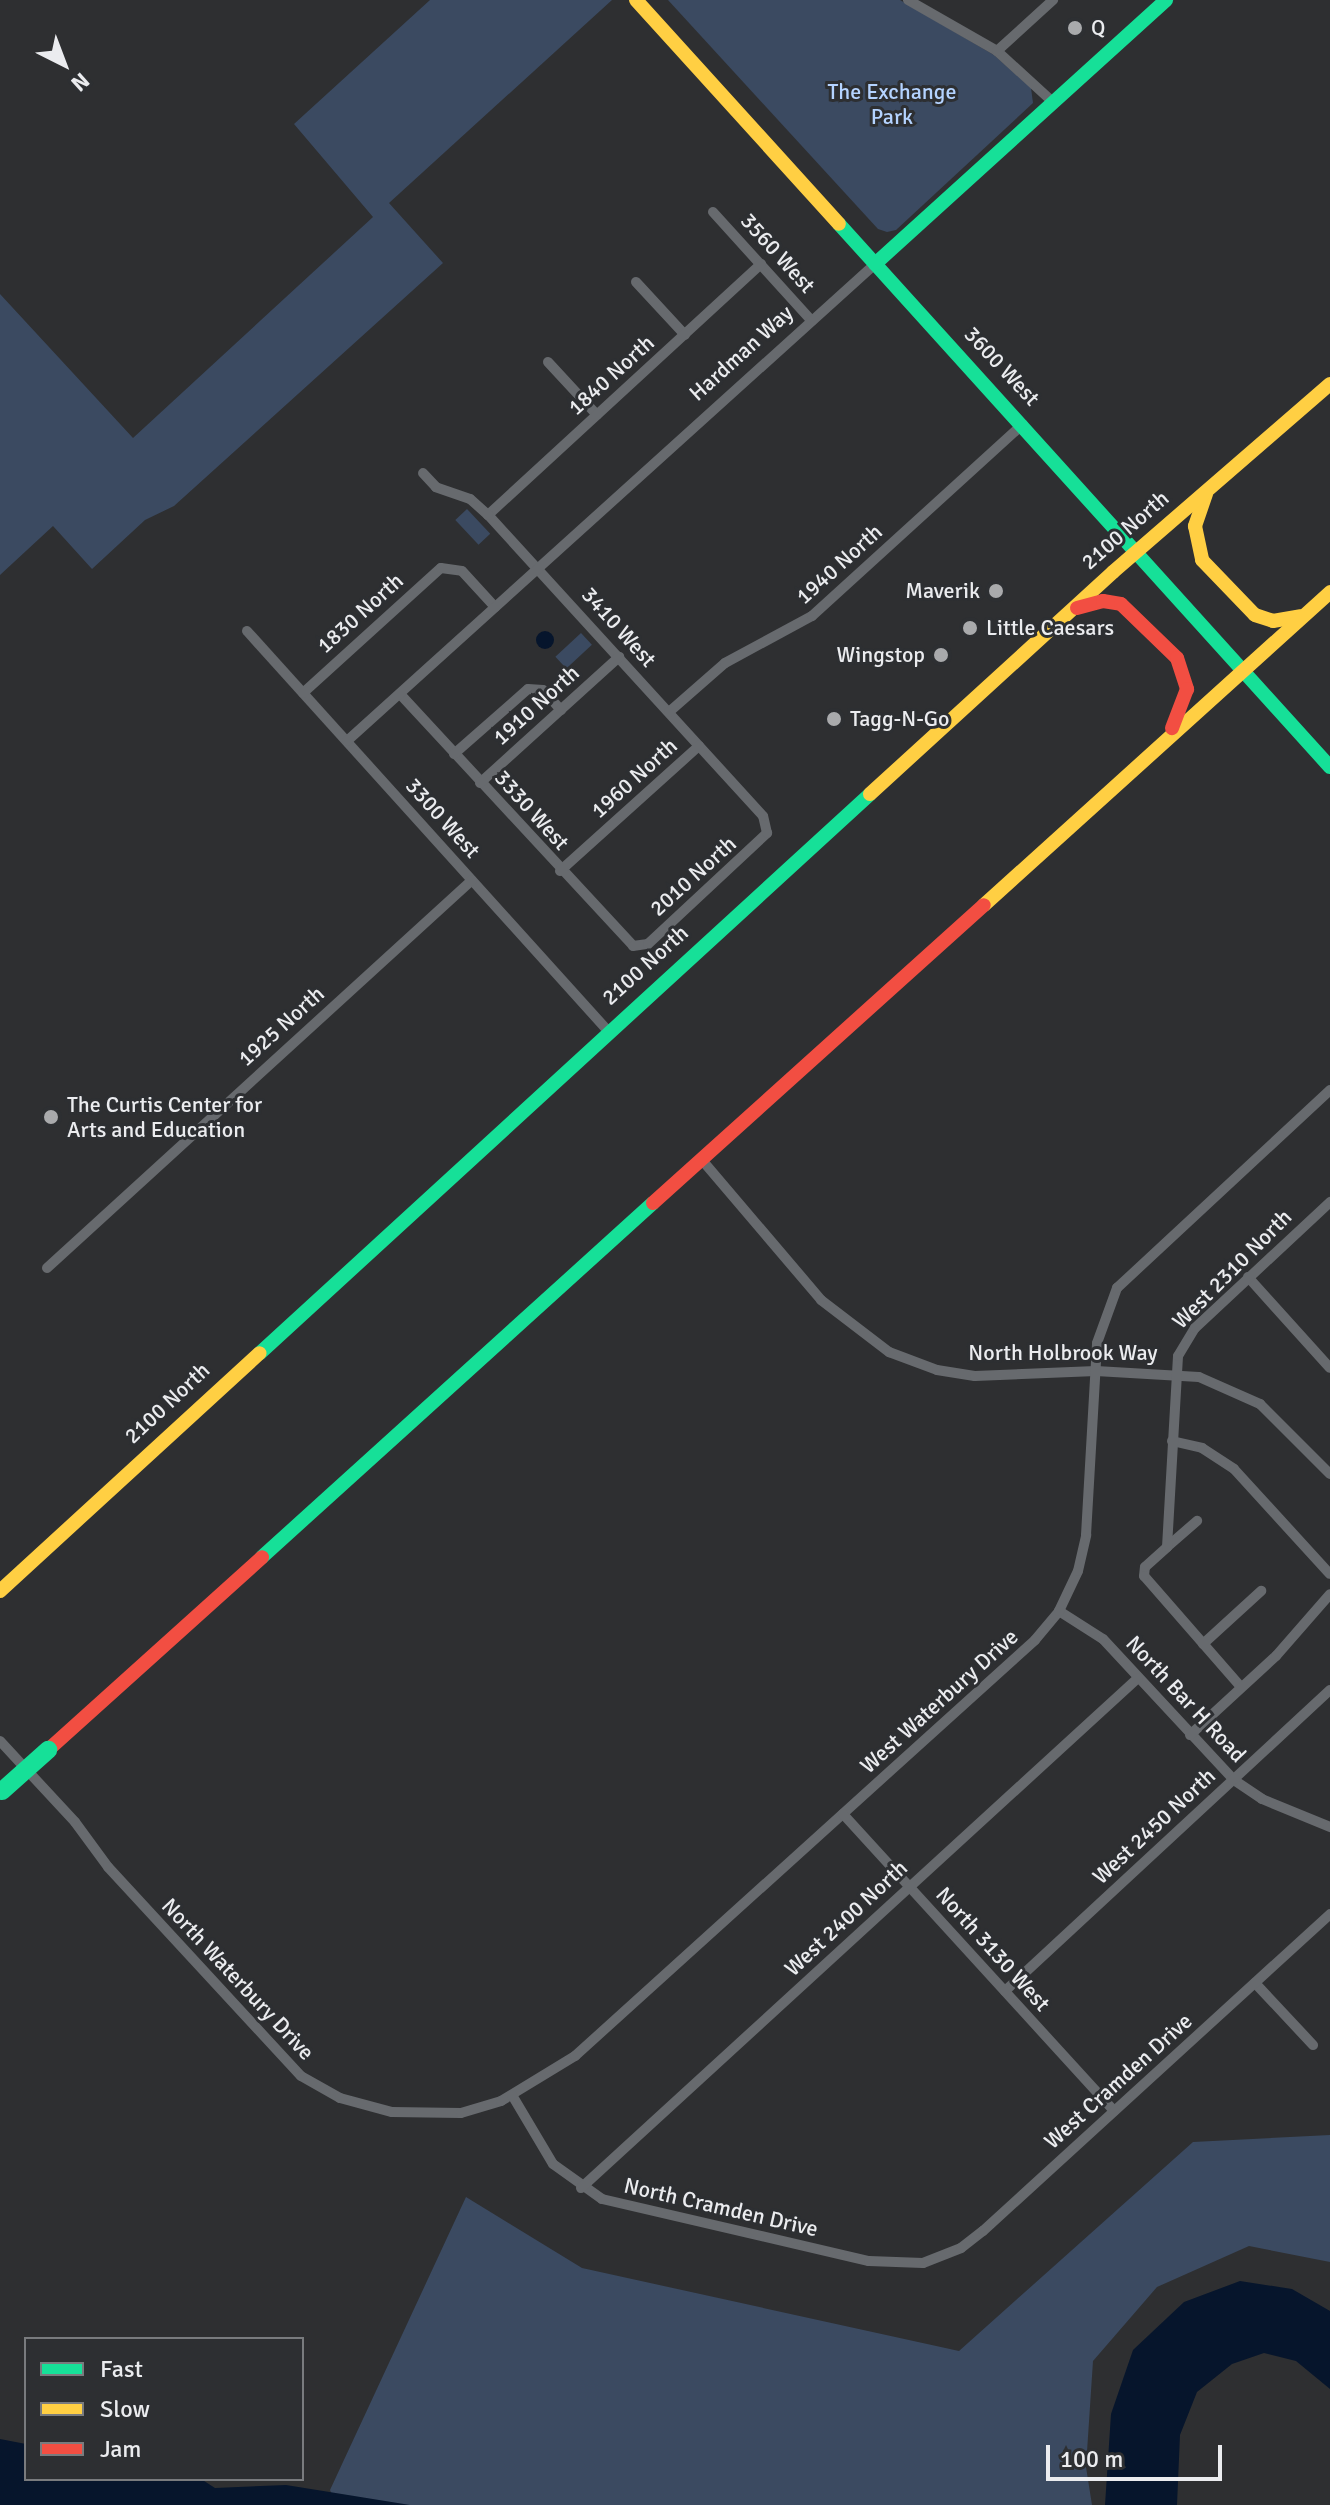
<!DOCTYPE html>
<style>
body{margin:0}
#map{position:relative;width:1330px;height:2505px;overflow:hidden;background:#2e2f31;font-family:Signika,sans-serif}
div>[style]{position:absolute}
.green>*{inset:0;background:#3b4a61;transform-origin:0 0}
.water>*{inset:0;background:#06152c}
.round{border-radius:50%}
.street>*{height:10px;margin:-5px;padding:0 5px;transform-origin:5px;border-radius:5px;background:#676a6e}
.fast>*{height:14px;margin:-7px;padding:0 7px;transform-origin:7px;border-radius:7px;background:#16e098}
.slow>*{height:14px;margin:-7px;padding:0 7px;transform-origin:7px;border-radius:7px;background:#ffcf43}
.jam>*{height:14px;margin:-7px;padding:0 7px;transform-origin:7px;border-radius:7px;background:#f24e42}
.fast-bridge>*{height:18px;margin:-9px;padding:0 9px;transform-origin:9px;border-radius:9px;background:#16e098}
.dots>*{width:22px;height:22px;translate:-50% -50%;box-sizing:border-box;border:4px solid #2d2f32;border-radius:50%}
span{translate:-50% -50%;white-space:nowrap;text-align:center;line-height:1.15;-webkit-text-stroke:6px #2d2f32;paint-order:stroke}
.poi-label{font-size:22px;color:#ebecef}
.left{translate:0 -50%;text-align:left}
.right{translate:-100% -50%;text-align:right}
.park-label{font-size:22px;color:#b4d3ff}
.street-label{font-size:22px;color:#ebecef}
.legend{position:absolute;left:24px;top:2337px;width:280px;height:144px;box-sizing:border-box;background:#2d2f32;border:2px solid #797b7e;margin:0;padding:10px 14px;list-style:none;font-size:24px;color:#ebecef}
.legend li{display:flex;align-items:center;gap:16px;height:40px}
.legend b{width:40px;border:2px solid #797b7e}
.north{position:absolute;left:24px;top:24px;width:80px;height:80px;-webkit-text-stroke:6px #2d2f32;paint-order:stroke;rotate:138deg;font-size:22px;font-weight:700;line-height:32px;text-align:center;color:#ebecef}
.north::after{content:'';display:block;margin:auto;width:28px;height:36px;background:#ebecef;clip-path:polygon(50% 0,100% 100%,50% 72%,0 100%)}
.scale{position:absolute;left:1046px;top:2445px;width:176px;height:36px;box-sizing:border-box;border:4px solid #ebecef;border-top:0;padding-left:10px;font-size:24px;line-height:28px;white-space:nowrap;color:#ebecef;-webkit-text-stroke:6px #2d2f32;paint-order:stroke}
</style>
<div id="map">
<div class="green">
<div style="clip-path:polygon(430px 0,612px 0,389px 203px,443px 263px,174px 506px,145px 520px,92px 569px,53px 526px,0 575px,0 294px,133px 438px,373px 217px,294px 124px)"></div>
<div style="clip-path:polygon(668px 0,900px 0,994px 55px,1031px 88px,1033px 103px,896px 230px,887px 232px,878px 229px)"></div>
<div style="left:467px;top:509px;width:34px;height:16px;rotate:47deg"></div>
<div style="left:581px;top:633px;width:16px;height:35px;rotate:47deg"></div>
<div style="clip-path:polygon(1330px 2135px,1330px 2262px,1249px 2246px,1157px 2287px,1093px 2361px,1086px 2467px,1092px 2505px,336px 2505px,330px 2490px,466px 2197px,582px 2268px,959px 2351px,1193px 2142px)"></div>
</div>
<div class="water">
<div class="round" style="left:536px;top:631px;width:18px;height:18px"></div>
<div style="clip-path:polygon(1240px 2281px,1292px 2289px,1330px 2311px,1330px 2389px,1296px 2361px,1264px 2353px,1232px 2364px,1197px 2392px,1180px 2435px,1177px 2505px,1105px 2505px,1111px 2414px,1133px 2350px,1184px 2302px)"></div>
<div style="clip-path:polygon(0 2439px,26px 2444px,26px 2479px,201px 2479px,215px 2488px,286px 2485px,410px 2505px,0 2505px)"></div>
</div>
<div class="street">
<div style="left:908px;top:0;width:103px;rotate:29.8deg"></div>
<div style="left:997px;top:51px;width:77px;rotate:42.4deg"></div>
<div style="left:997px;top:51px;width:76px;rotate:-42.3deg"></div>
<div style="left:713px;top:212px;width:147px;rotate:47.8deg"></div>
<div style="left:636px;top:282px;width:72px;rotate:47.2deg"></div>
<div style="left:548px;top:362px;width:72px;rotate:47.2deg"></div>
<div style="left:488px;top:515px;width:371px;rotate:-42.6deg"></div>
<div style="left:247px;top:631px;width:539px;rotate:47.93deg"></div>
<div style="left:303px;top:693px;width:186px;rotate:-42.2deg"></div>
<div style="left:441px;top:568px;width:21px;rotate:8deg"></div>
<div style="left:462px;top:571px;width:49px;rotate:47.5deg"></div>
<div style="left:400px;top:694px;width:343px;rotate:47.2deg"></div>
<div style="left:633px;top:946px;width:15px;rotate:-8deg"></div>
<div style="left:648px;top:944px;width:163px;rotate:-43deg"></div>
<div style="left:767px;top:833px;width:17px;rotate:-103deg"></div>
<div style="left:763px;top:816px;width:408px;rotate:-132.4deg"></div>
<div style="left:488px;top:515px;width:24px;rotate:-138deg"></div>
<div style="left:470px;top:499px;width:36px;rotate:-161deg"></div>
<div style="left:436px;top:487px;width:19px;rotate:-133deg"></div>
<div style="left:669px;top:712px;width:74px;rotate:-41.2deg"></div>
<div style="left:725px;top:663px;width:99px;rotate:-28.4deg"></div>
<div style="left:812px;top:616px;width:285px;rotate:-42.3deg"></div>
<div style="left:347px;top:741px;width:712px;rotate:-42.09deg"></div>
<div style="left:454px;top:754px;width:98px;rotate:-41.3deg"></div>
<div style="left:528px;top:689px;width:15px;rotate:4deg"></div>
<div style="left:543px;top:690px;width:27px;rotate:48deg"></div>
<div style="left:480px;top:783px;width:188px;rotate:-42.2deg"></div>
<div style="left:560px;top:871px;width:187px;rotate:-42deg"></div>
<div style="left:702px;top:1160px;width:184px;rotate:49.6deg"></div>
<div style="left:821px;top:1300px;width:86px;rotate:37.4deg"></div>
<div style="left:889px;top:1352px;width:51px;rotate:20.6deg"></div>
<div style="left:937px;top:1370px;width:38px;rotate:9deg"></div>
<div style="left:975px;top:1376px;width:121px;rotate:-2.4deg"></div>
<div style="left:1096px;top:1371px;width:103px;rotate:3.3deg"></div>
<div style="left:1199px;top:1377px;width:67px;rotate:23.9deg"></div>
<div style="left:1260px;top:1404px;width:99px;rotate:45deg"></div>
<div style="left:47px;top:1268px;width:575px;rotate:-42.39deg"></div>
<div style="left:1248px;top:1277px;width:122px;rotate:48deg"></div>
<div style="left:1172px;top:1441px;width:31px;rotate:13deg"></div>
<div style="left:1202px;top:1448px;width:38px;rotate:33deg"></div>
<div style="left:1234px;top:1469px;width:142px;rotate:47.6deg"></div>
<div style="left:1167px;top:1547px;width:40px;rotate:-41deg"></div>
<div style="left:1059px;top:1611px;width:52px;rotate:32.5deg"></div>
<div style="left:1103px;top:1639px;width:192px;rotate:47.1deg"></div>
<div style="left:1234px;top:1780px;width:34px;rotate:34deg"></div>
<div style="left:1262px;top:1799px;width:74px;rotate:22.4deg"></div>
<div style="left:1203px;top:1644px;width:79px;rotate:-42.4deg"></div>
<div style="left:1241px;top:1687px;width:147px;rotate:-131.1deg"></div>
<div style="left:1144px;top:1576px;width:9px;rotate:-84deg"></div>
<div style="left:1145px;top:1567px;width:30px;rotate:-42deg"></div>
<div style="left:1167px;top:1547px;width:191px;rotate:-86.7deg"></div>
<div style="left:1178px;top:1356px;width:33px;rotate:-59deg"></div>
<div style="left:1195px;top:1328px;width:185px;rotate:-43deg"></div>
<div style="left:1190px;top:1735px;width:117px;rotate:-42.6deg"></div>
<div style="left:1276px;top:1656px;width:82px;rotate:-48.9deg"></div>
<div style="left:0;top:1741px;width:110px;rotate:47.2deg"></div>
<div style="left:75px;top:1822px;width:56px;rotate:53.7deg"></div>
<div style="left:108px;top:1867px;width:284px;rotate:47.3deg"></div>
<div style="left:301px;top:2076px;width:45px;rotate:29.4deg"></div>
<div style="left:340px;top:2098px;width:54px;rotate:15.1deg"></div>
<div style="left:392px;top:2112px;width:69px;rotate:0.8deg"></div>
<div style="left:461px;top:2113px;width:42px;rotate:-16.7deg"></div>
<div style="left:501px;top:2101px;width:87px;rotate:-31.3deg"></div>
<div style="left:575px;top:2056px;width:620px;rotate:-42.12deg"></div>
<div style="left:1035px;top:1640px;width:38px;rotate:-50deg"></div>
<div style="left:1059px;top:1611px;width:44px;rotate:-64.6deg"></div>
<div style="left:1078px;top:1571px;width:37px;rotate:-77deg"></div>
<div style="left:1086px;top:1535px;width:192px;rotate:-86.7deg"></div>
<div style="left:1097px;top:1343px;width:59px;rotate:-70deg"></div>
<div style="left:1117px;top:1288px;width:291px;rotate:-42.9deg"></div>
<div style="left:843px;top:1814px;width:402px;rotate:47.6deg"></div>
<div style="left:1255px;top:1983px;width:85px;rotate:46.9deg"></div>
<div style="left:1005px;top:1991px;width:443px;rotate:-42.8deg"></div>
<div style="left:512px;top:2095px;width:80px;rotate:59.3deg"></div>
<div style="left:553px;top:2164px;width:60px;rotate:35.5deg"></div>
<div style="left:602px;top:2199px;width:274px;rotate:13.1deg"></div>
<div style="left:869px;top:2261px;width:54px;rotate:2.1deg"></div>
<div style="left:923px;top:2263px;width:41px;rotate:-21.5deg"></div>
<div style="left:961px;top:2248px;width:28px;rotate:-38deg"></div>
<div style="left:983px;top:2231px;width:470px;rotate:-42.4deg"></div>
<div style="left:581px;top:2188px;width:755px;rotate:-42.48deg"></div>
</div>
<div class="fast">
<div style="left:839px;top:224px;width:732px;rotate:47.88deg"></div>
<div style="left:875px;top:264px;width:393px;rotate:-42.2deg"></div>
<div style="left:260px;top:1353px;width:827px;rotate:-42.5deg"></div>
<div style="left:262px;top:1557px;width:527px;rotate:-42.16deg"></div>
</div>
<div class="slow">
<div style="left:636px;top:0;width:302px;rotate:47.8deg"></div>
<div style="left:1206px;top:494px;width:34px;rotate:109deg"></div>
<div style="left:1195px;top:526px;width:35px;rotate:78deg"></div>
<div style="left:1202px;top:560px;width:76px;rotate:46.1deg"></div>
<div style="left:1255px;top:615px;width:19px;rotate:18deg"></div>
<div style="left:1273px;top:621px;width:28px;rotate:-10deg"></div>
<div style="left:870px;top:794px;width:329px;rotate:-42.4deg"></div>
<div style="left:1113px;top:572px;width:287px;rotate:-40.9deg"></div>
<div style="left:984px;top:905px;width:467px;rotate:-42.1deg"></div>
<div style="left:0;top:1591px;width:352px;rotate:-42.5deg"></div>
</div>
<div class="jam">
<div style="left:1077px;top:608px;width:27px;rotate:-15deg"></div>
<div style="left:1103px;top:601px;width:18px;rotate:9deg"></div>
<div style="left:1121px;top:604px;width:78px;rotate:44deg"></div>
<div style="left:1177px;top:658px;width:33px;rotate:72deg"></div>
<div style="left:1187px;top:689px;width:42px;rotate:111deg"></div>
<div style="left:653px;top:1203px;width:445px;rotate:-42deg"></div>
<div style="left:48px;top:1750px;width:288px;rotate:-42deg"></div>
</div>
<div class="fast-bridge">
<div style="left:2px;top:1791px;width:62px;rotate:-41.7deg"></div>
</div>
<div class="dots">
<div style="left:1075px;top:28px;background:#a9aaac"></div>
<div style="left:996px;top:591px;background:#a9aaac"></div>
<div style="left:970px;top:628px;background:#a9aaac"></div>
<div style="left:941px;top:655px;background:#a9aaac"></div>
<div style="left:834px;top:719px;background:#a9aaac"></div>
<div style="left:51px;top:1117px;background:#a9aaac"></div>
</div>
<div class="poi-label">
<span class="left" style="left:1091px;top:28px">Q</span>
<span class="right" style="left:980px;top:591px">Maverik</span>
<span class="left" style="left:986px;top:628px">Little Caesars</span>
<span class="right" style="left:925px;top:655px">Wingstop</span>
<span class="left" style="left:850px;top:719px">Tagg-N-Go</span>
<span class="left" style="left:67px;top:1117px">The Curtis Center for<br>Arts and Education</span>
</div>
<div class="park-label">
<span style="left:892px;top:104px">The Exchange<br>Park</span>
</div>
<div class="street-label">
<span style="left:778px;top:253px;rotate:48deg">3560 West</span>
<span style="left:741px;top:353px;rotate:-42deg">Hardman Way</span>
<span style="left:1002px;top:366px;rotate:47deg">3600 West</span>
<span style="left:611px;top:375px;rotate:-42deg">1840 North</span>
<span style="left:1125px;top:530px;rotate:-41deg">2100 North</span>
<span style="left:839px;top:564px;rotate:-42deg">1940 North</span>
<span style="left:360px;top:613px;rotate:-42deg">1830 North</span>
<span style="left:619px;top:627px;rotate:48deg">3410 West</span>
<span style="left:536px;top:705px;rotate:-42deg">1910 North</span>
<span style="left:634px;top:778px;rotate:-42deg">1960 North</span>
<span style="left:532px;top:810px;rotate:48deg">3330 West</span>
<span style="left:443px;top:818px;rotate:48deg">3300 West</span>
<span style="left:693px;top:876px;rotate:-42deg">2010 North</span>
<span style="left:645px;top:965px;rotate:-42deg">2100 North</span>
<span style="left:281px;top:1026px;rotate:-42deg">1925 North</span>
<span style="left:1232px;top:1269px;rotate:-45deg">West 2310 North</span>
<span style="left:1063px;top:1353px">North Holbrook Way</span>
<span style="left:167px;top:1403px;rotate:-43deg">2100 North</span>
<span style="left:1186px;top:1699px;rotate:47deg">North Bar H Road</span>
<span style="left:939px;top:1701px;rotate:-42deg">West Waterbury Drive</span>
<span style="left:1154px;top:1826px;rotate:-43deg">West 2450 North</span>
<span style="left:846px;top:1918px;rotate:-43deg">West 2400 North</span>
<span style="left:993px;top:1949px;rotate:48deg">North 3130 West</span>
<span style="left:238px;top:1979px;rotate:47deg">North Waterbury Drive</span>
<span style="left:1118px;top:2081px;rotate:-42deg">West Cramden Drive</span>
<span style="left:721px;top:2207px;rotate:13deg">North Cramden Drive</span>
</div>
<ul class="legend">
<li><b style="height:10px;background:#16e098"></b>Fast</li>
<li><b style="height:10px;background:#ffcf43"></b>Slow</li>
<li><b style="height:10px;background:#f24e42"></b>Jam</li>
</ul>
<div class="north">N</div>
<div class="scale">100 m</div>
</div>
